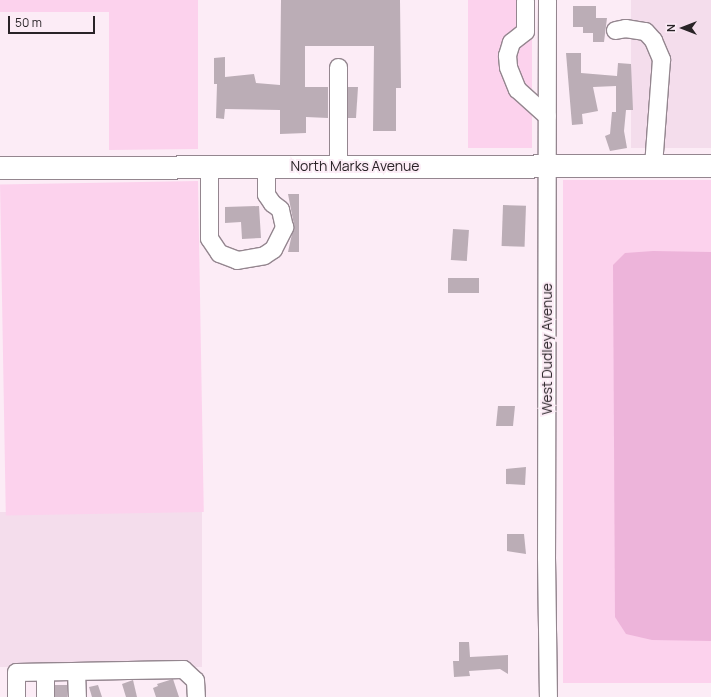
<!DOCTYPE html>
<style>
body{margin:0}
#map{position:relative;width:711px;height:697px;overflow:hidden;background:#fcecf6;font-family:Manrope,sans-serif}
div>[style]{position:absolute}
.built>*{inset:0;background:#f4ddec;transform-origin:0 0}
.green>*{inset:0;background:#fcd2ed;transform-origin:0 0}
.water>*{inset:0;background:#edb4da}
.building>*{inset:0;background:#bbadb6;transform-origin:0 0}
.roads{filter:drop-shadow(1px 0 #94868f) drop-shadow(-1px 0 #94868f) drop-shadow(0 1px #94868f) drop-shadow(0 -1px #94868f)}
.minor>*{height:17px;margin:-8.5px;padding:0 8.5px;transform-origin:8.5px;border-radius:8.5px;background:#fff}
.major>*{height:22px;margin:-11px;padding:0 11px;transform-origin:11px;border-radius:11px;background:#fff}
span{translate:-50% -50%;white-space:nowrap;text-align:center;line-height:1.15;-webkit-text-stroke:4px #fcecf6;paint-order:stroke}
.street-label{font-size:14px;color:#292327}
.north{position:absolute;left:663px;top:8px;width:40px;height:40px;-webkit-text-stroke:3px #fcecf6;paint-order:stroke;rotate:270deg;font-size:11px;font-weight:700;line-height:16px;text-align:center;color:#292327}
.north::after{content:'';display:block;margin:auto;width:14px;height:18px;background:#292327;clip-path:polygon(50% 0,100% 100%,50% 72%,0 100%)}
.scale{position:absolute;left:8px;top:16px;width:87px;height:18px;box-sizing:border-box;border:2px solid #292327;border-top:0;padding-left:5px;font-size:12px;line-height:14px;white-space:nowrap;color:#292327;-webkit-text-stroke:3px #fcecf6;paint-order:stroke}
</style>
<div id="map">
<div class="built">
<div style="left:631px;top:0;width:80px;height:148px"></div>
<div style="left:202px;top:512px;width:155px;height:202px;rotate:90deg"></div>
</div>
<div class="green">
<div style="clip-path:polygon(0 0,198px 0,198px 149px,109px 150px,109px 12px,0 12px)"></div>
<div style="left:468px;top:0;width:64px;height:148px"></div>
<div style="left:563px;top:180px;width:148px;height:503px"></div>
<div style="left:198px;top:181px;width:331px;height:198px;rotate:89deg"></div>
</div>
<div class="water">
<div style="clip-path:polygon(653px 251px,711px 252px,711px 641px,652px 640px,626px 634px,615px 617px,613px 265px,625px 253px)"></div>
</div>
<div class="building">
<div style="clip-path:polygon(281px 0,400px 0,401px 88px,396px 88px,396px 131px,373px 131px,374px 46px,305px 46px,305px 87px,328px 87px,328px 118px,306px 117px,306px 133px,280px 134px,280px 110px,225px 109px,224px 119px,216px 118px,217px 84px,214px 84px,214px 58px,225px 57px,225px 77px,254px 74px,256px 83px,280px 85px)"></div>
<div style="clip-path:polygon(573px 6px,596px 6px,596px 18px,607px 18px,604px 42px,593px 42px,593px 33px,583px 33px,583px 27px,573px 27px)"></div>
<div style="clip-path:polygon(566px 53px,581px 53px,581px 73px,617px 76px,618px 63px,631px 64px,633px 110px,626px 110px,624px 131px,627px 148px,610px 151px,605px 136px,610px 134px,612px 112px,616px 112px,616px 86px,593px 87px,598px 111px,582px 114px,583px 124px,572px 125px)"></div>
<div style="clip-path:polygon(348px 87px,358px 87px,356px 118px,348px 118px)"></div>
<div style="clip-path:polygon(288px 194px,299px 194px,299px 252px,288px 252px,294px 225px)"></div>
<div style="left:503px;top:205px;width:23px;height:41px;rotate:2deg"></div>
<div style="clip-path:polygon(259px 206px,261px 238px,242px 239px,241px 222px,225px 223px,225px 207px)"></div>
<div style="left:453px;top:229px;width:16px;height:31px;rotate:4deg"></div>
<div style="left:479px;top:278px;width:15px;height:31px;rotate:90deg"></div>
<div style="clip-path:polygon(498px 406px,515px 406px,513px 426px,496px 426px)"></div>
<div style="clip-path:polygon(526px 467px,525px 485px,506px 484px,506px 469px)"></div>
<div style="clip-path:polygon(507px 534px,524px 534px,526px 554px,507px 551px)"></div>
<div style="clip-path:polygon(459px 642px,469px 642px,470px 657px,508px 655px,508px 674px,500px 669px,469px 671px,470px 676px,454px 677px,453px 661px,459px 661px)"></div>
<div style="clip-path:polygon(173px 679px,179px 697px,156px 697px,153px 688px,158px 686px,157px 684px)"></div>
<div style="clip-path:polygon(133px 680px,137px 697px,126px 697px,122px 684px)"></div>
<div style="left:67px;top:685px;width:12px;height:12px;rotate:90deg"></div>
<div style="clip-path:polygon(98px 685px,102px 697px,92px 697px,89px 687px)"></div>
</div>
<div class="roads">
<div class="minor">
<div style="left:525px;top:0;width:31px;rotate:90deg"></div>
<div style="left:525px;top:31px;width:18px;rotate:142deg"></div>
<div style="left:511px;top:42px;width:14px;rotate:107deg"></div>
<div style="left:507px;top:55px;width:12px;rotate:85deg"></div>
<div style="left:508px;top:67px;width:24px;rotate:68deg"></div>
<div style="left:517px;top:89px;width:40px;rotate:42deg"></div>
<div style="left:547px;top:0;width:557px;rotate:90.1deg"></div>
<div style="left:546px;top:557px;width:140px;rotate:89.2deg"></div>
<div style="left:615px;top:30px;width:10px;rotate:-11deg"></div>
<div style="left:625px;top:28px;width:20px;rotate:9deg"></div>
<div style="left:645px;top:31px;width:12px;rotate:48deg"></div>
<div style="left:653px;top:40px;width:21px;rotate:67deg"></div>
<div style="left:661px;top:59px;width:107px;rotate:94.3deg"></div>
<div style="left:338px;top:67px;width:99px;rotate:90deg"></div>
<div style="left:209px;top:167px;width:71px;rotate:90deg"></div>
<div style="left:209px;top:238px;width:18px;rotate:56deg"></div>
<div style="left:219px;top:253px;width:19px;rotate:21deg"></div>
<div style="left:237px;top:260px;width:27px;rotate:-10deg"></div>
<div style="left:264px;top:255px;width:11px;rotate:-34deg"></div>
<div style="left:273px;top:249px;width:25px;rotate:-63deg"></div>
<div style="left:284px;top:227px;width:18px;rotate:-103deg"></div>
<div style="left:280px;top:209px;width:10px;rotate:-143deg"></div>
<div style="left:272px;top:203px;width:11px;rotate:-124deg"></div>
<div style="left:266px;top:194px;width:28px;rotate:-90deg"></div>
<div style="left:76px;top:671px;width:26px;rotate:88deg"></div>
<div style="left:45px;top:672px;width:25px;rotate:90deg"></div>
<div style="left:16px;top:697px;width:25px;rotate:-90deg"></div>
<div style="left:16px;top:672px;width:167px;rotate:-1deg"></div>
<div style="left:183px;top:669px;width:16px;rotate:43deg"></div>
<div style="left:195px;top:680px;width:17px;rotate:87deg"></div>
</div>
<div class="major">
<div style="left:0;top:168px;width:711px;rotate:-0.16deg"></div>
</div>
</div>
<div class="street-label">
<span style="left:355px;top:166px">North Marks Avenue</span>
<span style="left:547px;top:349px;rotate:-90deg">West Dudley Avenue</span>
</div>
<div class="north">N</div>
<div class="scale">50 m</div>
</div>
